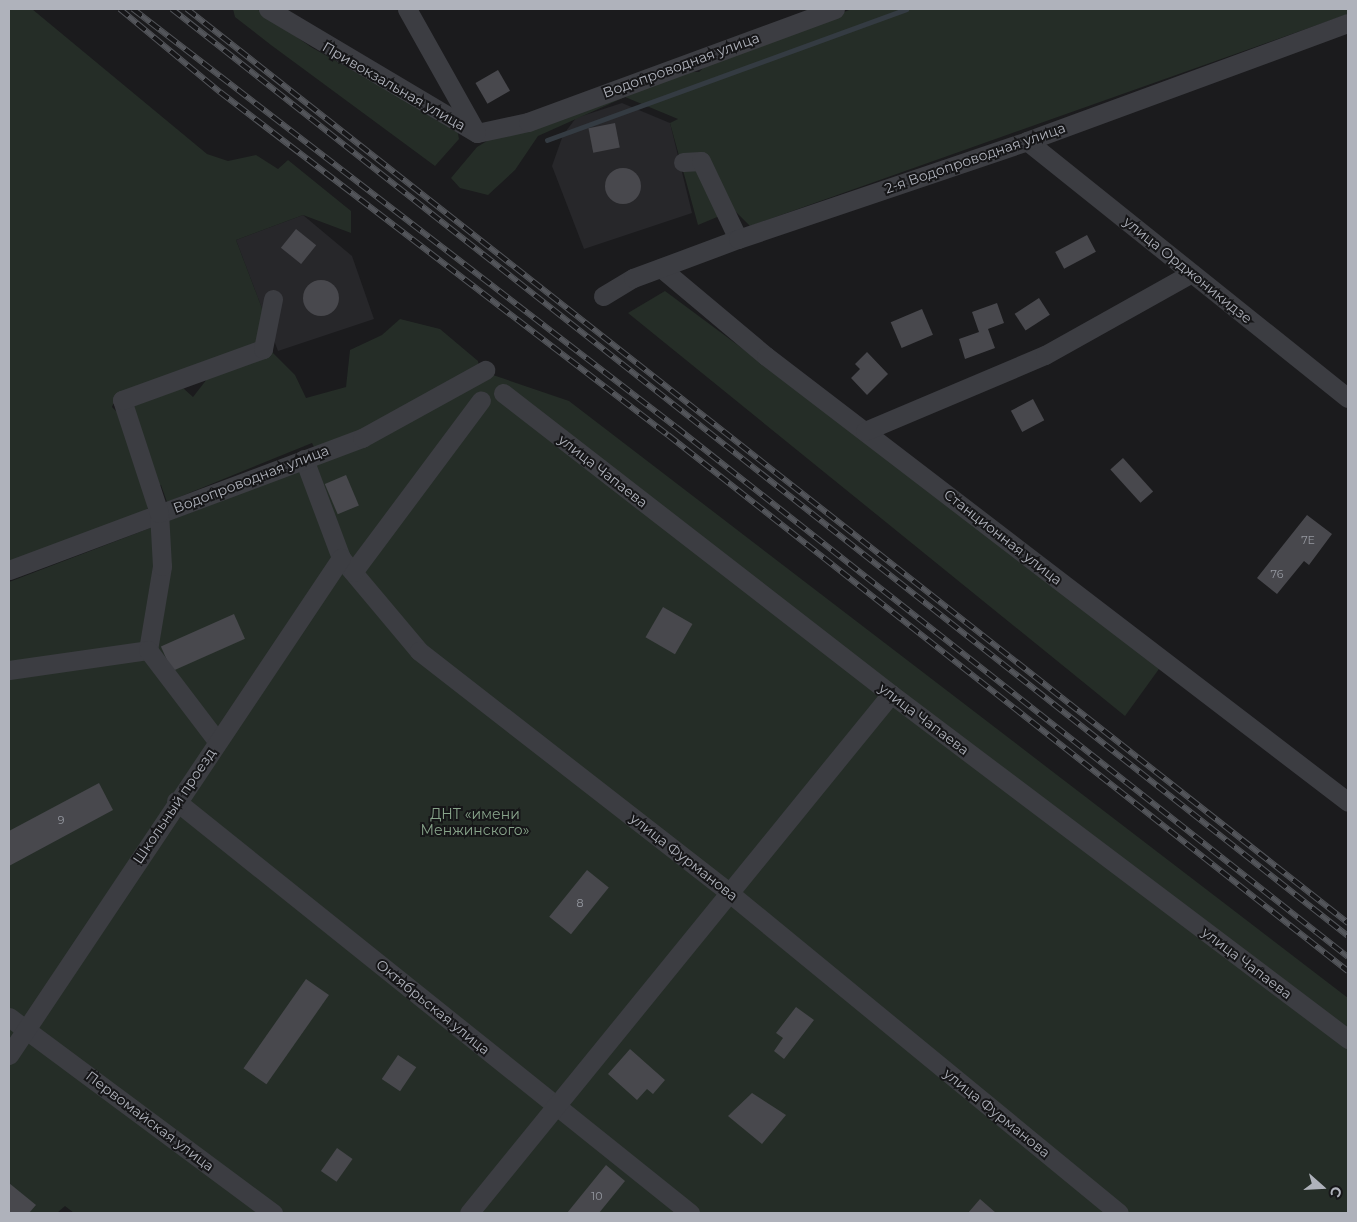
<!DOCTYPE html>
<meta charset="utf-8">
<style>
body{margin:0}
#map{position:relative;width:1357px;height:1222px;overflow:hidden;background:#1b1b1d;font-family:Montserrat,sans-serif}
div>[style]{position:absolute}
.built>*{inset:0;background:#27272a}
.green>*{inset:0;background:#252d27}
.stream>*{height:4.5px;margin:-2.25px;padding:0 2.25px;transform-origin:2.25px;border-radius:2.25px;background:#343b42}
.building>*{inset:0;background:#48484d;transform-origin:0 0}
.round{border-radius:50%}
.minor>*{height:19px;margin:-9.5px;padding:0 9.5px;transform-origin:9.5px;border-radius:9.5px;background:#3c3d42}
.rail>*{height:5.5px;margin-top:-2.75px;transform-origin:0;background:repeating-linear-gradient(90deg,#161618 0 11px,#53555a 0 22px);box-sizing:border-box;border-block:1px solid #53555a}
span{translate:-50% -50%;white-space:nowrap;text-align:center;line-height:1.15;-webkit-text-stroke:4px #161618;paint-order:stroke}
.number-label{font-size:11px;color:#9598a0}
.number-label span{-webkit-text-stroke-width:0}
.street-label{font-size:14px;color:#afb2bb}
.park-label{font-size:14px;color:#88a48b}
.frame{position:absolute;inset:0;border:10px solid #afb2bb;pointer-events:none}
.north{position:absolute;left:1297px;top:1162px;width:50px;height:50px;-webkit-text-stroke:4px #161618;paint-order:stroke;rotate:109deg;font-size:14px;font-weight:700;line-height:20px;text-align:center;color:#afb2bb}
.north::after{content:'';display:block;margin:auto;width:18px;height:22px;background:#afb2bb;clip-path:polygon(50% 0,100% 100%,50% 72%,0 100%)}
</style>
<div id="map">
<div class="built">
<div style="clip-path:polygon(622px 103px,670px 123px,692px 213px,584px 249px,552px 166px,563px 135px,576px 118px)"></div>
<div style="clip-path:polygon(303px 215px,352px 256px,374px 319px,278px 351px,236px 240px)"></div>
</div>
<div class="green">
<div style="clip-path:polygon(9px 9px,32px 9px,207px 154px,228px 161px,256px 155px,278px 169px,288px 160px,351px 211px,351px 233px,303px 215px,236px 240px,274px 340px,116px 397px,112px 407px,117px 412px,183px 388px,193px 397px,207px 379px,272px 352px,295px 375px,306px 398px,346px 387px,350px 350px,382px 335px,400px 319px,440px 329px,478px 361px,479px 367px,404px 409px,316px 451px,312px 443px,167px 502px,161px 485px,144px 492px,148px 508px,142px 513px,9px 562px)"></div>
<div style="clip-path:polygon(233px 9px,257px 9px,311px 47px,457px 129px,459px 139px,435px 166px,271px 45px,235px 17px)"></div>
<div style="clip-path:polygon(852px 9px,1348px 9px,1348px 14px,750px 226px,734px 210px,698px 225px,670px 123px,678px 119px,625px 97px,538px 136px,515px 170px,488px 195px,460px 188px,451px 178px,477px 147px,492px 138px,680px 72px,699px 72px,709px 62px)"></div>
<div style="clip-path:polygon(665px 291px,1164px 662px,1125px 716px,628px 313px)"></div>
<div style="clip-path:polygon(490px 374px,569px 401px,1348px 998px,1348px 1213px,74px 1213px,65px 1206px,57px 1213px,9px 1213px,9px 582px,315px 465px)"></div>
</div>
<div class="stream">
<div style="left:547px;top:140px;width:382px;rotate:-20deg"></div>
</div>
<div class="building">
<div style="left:498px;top:70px;width:24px;height:26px;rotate:60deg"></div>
<div style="left:615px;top:123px;width:25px;height:27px;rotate:79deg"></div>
<div class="round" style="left:605px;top:168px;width:36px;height:36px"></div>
<div style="left:296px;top:229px;width:26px;height:24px;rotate:39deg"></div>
<div style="left:1087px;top:235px;width:19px;height:36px;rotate:62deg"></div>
<div class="round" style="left:303px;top:280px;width:36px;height:36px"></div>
<div style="left:1039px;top:298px;width:20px;height:29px;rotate:57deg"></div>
<div style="clip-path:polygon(997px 303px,1004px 323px,988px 329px,995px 348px,965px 359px,959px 339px,979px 332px,972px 312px)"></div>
<div style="left:922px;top:309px;width:28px;height:34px;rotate:67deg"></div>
<div style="clip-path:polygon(867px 352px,888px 374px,867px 395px,851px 378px,860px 369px,855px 364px)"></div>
<div style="left:1033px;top:399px;width:24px;height:25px;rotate:62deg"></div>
<div style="left:1123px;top:458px;width:45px;height:17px;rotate:48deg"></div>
<div style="left:346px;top:475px;width:33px;height:23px;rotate:67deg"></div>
<div style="clip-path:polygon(1307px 515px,1332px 534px,1309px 565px,1304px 561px,1277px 594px,1257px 578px)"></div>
<div style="left:663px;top:607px;width:34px;height:35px;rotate:30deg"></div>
<div style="left:234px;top:614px;width:27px;height:80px;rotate:66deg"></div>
<div style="clip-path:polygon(99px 783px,113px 810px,9px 866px,9px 831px)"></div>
<div style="left:587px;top:870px;width:28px;height:60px;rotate:39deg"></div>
<div style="left:306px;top:979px;width:28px;height:109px;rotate:35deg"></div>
<div style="clip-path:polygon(796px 1007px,814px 1020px,784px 1059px,774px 1051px,783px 1038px,776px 1033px)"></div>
<div style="clip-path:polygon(630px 1049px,665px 1080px,653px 1094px,647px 1089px,637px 1100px,608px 1074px)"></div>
<div style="left:398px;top:1055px;width:22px;height:29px;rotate:34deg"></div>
<div style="clip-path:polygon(752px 1093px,786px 1115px,762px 1144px,728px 1116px)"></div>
<div style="left:337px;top:1148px;width:19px;height:28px;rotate:35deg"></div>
<div style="clip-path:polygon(606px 1165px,625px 1181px,599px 1213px,567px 1213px)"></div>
<div style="clip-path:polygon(9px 1183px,36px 1205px,29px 1213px,9px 1213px)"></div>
<div style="clip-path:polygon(980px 1199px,996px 1213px,968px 1213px)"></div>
</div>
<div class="minor">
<div style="left:268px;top:9px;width:243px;rotate:30.7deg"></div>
<div style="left:477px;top:133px;width:52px;rotate:-12.2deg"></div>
<div style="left:528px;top:122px;width:327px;rotate:-20.2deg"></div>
<div style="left:407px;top:9px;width:141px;rotate:60.7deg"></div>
<div style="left:1027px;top:141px;width:411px;rotate:38.7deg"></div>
<div style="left:683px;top:162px;width:18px;rotate:-3deg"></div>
<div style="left:701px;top:161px;width:86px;rotate:64.6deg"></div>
<div style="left:661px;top:268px;width:137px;rotate:40deg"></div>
<div style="left:766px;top:356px;width:733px;rotate:37.46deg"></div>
<div style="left:603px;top:296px;width:35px;rotate:-31deg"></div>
<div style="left:633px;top:278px;width:112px;rotate:-20.4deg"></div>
<div style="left:738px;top:239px;width:305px;rotate:-18.7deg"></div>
<div style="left:1027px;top:141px;width:342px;rotate:-20.2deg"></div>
<div style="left:503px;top:393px;width:491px;rotate:37.8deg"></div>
<div style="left:891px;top:694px;width:573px;rotate:37.05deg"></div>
<div style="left:865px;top:431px;width:195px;rotate:-22.9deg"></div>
<div style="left:1045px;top:355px;width:168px;rotate:-29.2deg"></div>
<div style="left:304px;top:459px;width:106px;rotate:69.5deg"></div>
<div style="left:341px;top:558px;width:121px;rotate:50deg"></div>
<div style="left:419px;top:651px;width:390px;rotate:37.9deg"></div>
<div style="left:727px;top:891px;width:507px;rotate:39.4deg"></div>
<div style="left:9px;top:570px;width:377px;rotate:-20.5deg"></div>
<div style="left:362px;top:438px;width:141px;rotate:-28.9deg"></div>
<div style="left:353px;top:572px;width:214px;rotate:-53.3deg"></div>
<div style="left:148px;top:650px;width:85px;rotate:-80.5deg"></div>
<div style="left:162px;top:566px;width:53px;rotate:-93.2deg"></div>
<div style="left:159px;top:513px;width:119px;rotate:-108.1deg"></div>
<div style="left:122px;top:400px;width:150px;rotate:-19.9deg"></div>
<div style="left:263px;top:349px;width:51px;rotate:-78.7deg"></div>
<div style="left:9px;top:670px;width:140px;rotate:-8.2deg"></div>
<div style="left:148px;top:650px;width:114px;rotate:52.8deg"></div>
<div style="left:176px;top:801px;width:659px;rotate:38.71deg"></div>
<div style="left:9px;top:1017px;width:329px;rotate:36.6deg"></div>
<div style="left:9px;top:1055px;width:598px;rotate:-56.26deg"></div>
<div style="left:469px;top:1213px;width:669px;rotate:-50.89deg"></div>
</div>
<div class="rail">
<div style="left:120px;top:9px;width:130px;rotate:39.7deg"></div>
<div style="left:220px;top:92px;width:564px;rotate:37.44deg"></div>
<div style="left:668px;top:435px;width:866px;rotate:38.25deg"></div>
<div style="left:133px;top:9px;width:685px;rotate:37.59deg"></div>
<div style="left:676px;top:427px;width:856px;rotate:38.26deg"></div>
<div style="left:172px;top:9px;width:1497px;rotate:38.25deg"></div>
<div style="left:187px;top:9px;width:1478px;rotate:38.21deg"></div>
</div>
<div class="number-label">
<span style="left:1308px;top:540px">7Е</span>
<span style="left:1277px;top:574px">76</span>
<span style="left:61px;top:820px">9</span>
<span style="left:580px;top:903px">8</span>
<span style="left:597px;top:1196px">10</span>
</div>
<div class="street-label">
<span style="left:681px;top:65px;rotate:-20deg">Водопроводная улица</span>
<span style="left:394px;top:86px;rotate:30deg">Привокзальная улица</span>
<span style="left:975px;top:158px;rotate:-19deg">2-я Водопроводная улица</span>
<span style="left:1188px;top:270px;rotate:39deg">улица Орджоникидзе</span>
<span style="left:603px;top:471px;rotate:38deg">улица Чапаева</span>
<span style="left:251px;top:479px;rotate:-21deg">Водопроводная улица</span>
<span style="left:1003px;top:537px;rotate:38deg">Станционная улица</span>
<span style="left:924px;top:719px;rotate:37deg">улица Чапаева</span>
<span style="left:174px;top:806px;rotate:-56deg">Школьный проезд</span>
<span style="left:684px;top:857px;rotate:38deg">улица Фурманова</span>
<span style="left:1247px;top:963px;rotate:37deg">улица Чапаева</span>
<span style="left:433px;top:1007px;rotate:39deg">Октябрьская улица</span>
<span style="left:997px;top:1113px;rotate:39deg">улица Фурманова</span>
<span style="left:150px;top:1121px;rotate:37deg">Первомайская улица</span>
</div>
<div class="park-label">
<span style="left:475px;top:822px">ДНТ «имени<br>Менжинского»</span>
</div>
<div class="frame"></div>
<div class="north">С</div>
</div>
